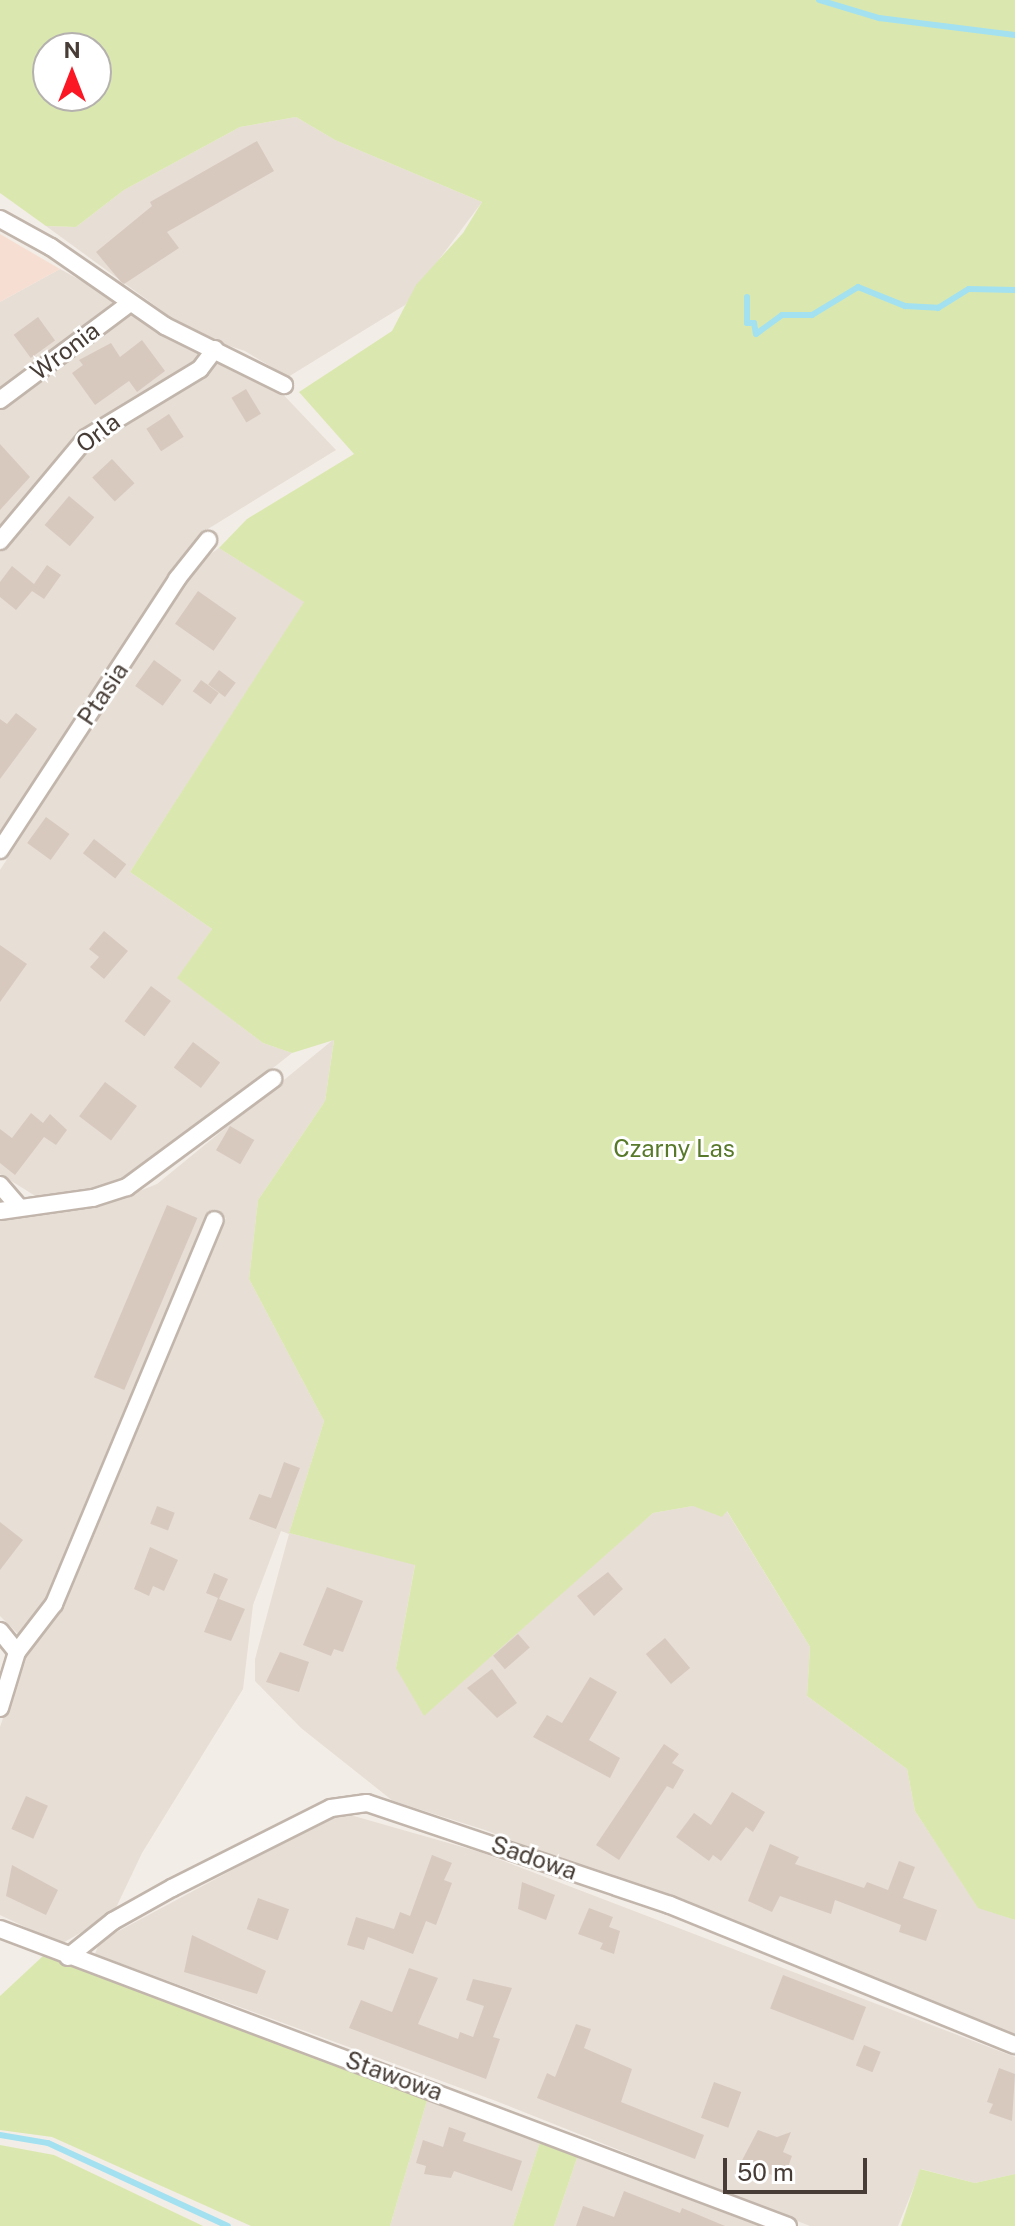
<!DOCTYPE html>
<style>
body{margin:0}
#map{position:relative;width:1015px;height:2226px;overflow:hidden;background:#f3ede7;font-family:"Public Sans",sans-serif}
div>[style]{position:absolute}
.residential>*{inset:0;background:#e7ded5}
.commercial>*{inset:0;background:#f6dfd2}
.green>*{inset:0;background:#dae8af}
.stream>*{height:6px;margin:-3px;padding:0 3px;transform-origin:3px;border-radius:3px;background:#a3e1f1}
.building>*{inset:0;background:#d8c9bf;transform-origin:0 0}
.roads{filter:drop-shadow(2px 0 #c2b6ac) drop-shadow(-2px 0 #c2b6ac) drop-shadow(0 2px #c2b6ac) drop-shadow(0 -2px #c2b6ac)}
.street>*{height:16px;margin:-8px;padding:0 8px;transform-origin:8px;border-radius:8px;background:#fff}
span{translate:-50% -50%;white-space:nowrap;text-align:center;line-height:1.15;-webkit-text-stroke:6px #fff;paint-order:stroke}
.street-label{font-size:24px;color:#473d36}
.park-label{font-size:24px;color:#577929}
.north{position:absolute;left:32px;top:32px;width:80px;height:80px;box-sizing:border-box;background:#fff;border:2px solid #b5b1af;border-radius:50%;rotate:0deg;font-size:22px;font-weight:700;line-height:32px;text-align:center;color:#473d36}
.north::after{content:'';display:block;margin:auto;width:28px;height:36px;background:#fb1723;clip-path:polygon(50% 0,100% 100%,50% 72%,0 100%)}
.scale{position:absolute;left:723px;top:2158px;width:144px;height:36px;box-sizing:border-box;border:4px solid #473d36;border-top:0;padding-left:10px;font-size:24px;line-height:28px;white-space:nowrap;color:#473d36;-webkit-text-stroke:6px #fff;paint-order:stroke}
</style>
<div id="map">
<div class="residential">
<div style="clip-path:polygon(296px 117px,335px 140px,482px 202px,405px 305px,288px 377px,245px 351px,194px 334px,46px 226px,76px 227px,124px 190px,240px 127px)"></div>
<div style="clip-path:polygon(60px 269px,116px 300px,0 388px,0 302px)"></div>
<div style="clip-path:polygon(135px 313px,204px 354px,189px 369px,83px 432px,0 528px,0 408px)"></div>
<div style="clip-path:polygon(218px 357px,276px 387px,336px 450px,203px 532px,0 831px,0 552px,84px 447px)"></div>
<div style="clip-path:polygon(219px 548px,305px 602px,130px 872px,212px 929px,178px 978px,263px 1043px,292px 1053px,137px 1175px,110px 1186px,37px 1197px,0 1174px,0 870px,199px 562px)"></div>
<div style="clip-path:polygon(334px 1039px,325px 1101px,258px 1200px,249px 1279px,324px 1421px,289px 1533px,415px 1564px,396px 1668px,555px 1597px,653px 1513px,693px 1506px,726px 1510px,810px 1647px,807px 1696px,907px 1769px,915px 1811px,978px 1907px,1015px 1920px,1015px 2036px,485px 1830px,393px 1801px,301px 1728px,255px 1681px,255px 1659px,289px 1534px,281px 1531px,253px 1605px,243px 1689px,142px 1853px,113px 1914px,61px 1944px,0 1915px,0 1727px,26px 1651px,58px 1614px,226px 1218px,211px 1210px,45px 1602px,19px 1635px,0 1616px,0 1218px,117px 1200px,157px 1184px)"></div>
<div style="clip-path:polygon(340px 1812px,480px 1852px,1015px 2057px,1015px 2174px,975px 2183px,921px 2169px,898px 2226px,810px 2226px,496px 2101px,95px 1954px,100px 1941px)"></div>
<div style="clip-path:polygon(428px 2097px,541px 2139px,513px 2226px,390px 2226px)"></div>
<div style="clip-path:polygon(578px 2155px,763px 2226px,554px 2226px)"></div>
</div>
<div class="commercial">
<div style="clip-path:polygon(0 234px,60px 269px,0 302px)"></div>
</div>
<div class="green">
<div style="clip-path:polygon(evenodd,0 0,1015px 0,1015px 1920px,978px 1908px,915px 1811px,907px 1769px,807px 1696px,810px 1647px,727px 1511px,722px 1517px,693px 1506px,653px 1513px,424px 1716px,396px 1668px,415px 1565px,289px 1533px,324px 1421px,249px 1279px,258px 1200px,325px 1101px,334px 1040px,292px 1053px,263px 1043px,177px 978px,212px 929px,130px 872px,304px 602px,219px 548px,247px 519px,354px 454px,299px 392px,392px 331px,416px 285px,463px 233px,482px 202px,335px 140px,296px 117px,240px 127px,124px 190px,76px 227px,46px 226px,0 193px,0 0,48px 48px,96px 48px,96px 96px,48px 96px,48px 48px)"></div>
<div style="clip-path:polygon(43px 1956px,428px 2097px,390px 2226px,251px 2226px,52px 2137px,0 2130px,0 1996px)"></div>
<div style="clip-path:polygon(541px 2139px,578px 2155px,554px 2226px,513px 2226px)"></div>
<div style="clip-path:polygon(0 2145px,54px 2155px,203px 2226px,0 2226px)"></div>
<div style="clip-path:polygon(920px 2169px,975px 2183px,1015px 2174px,1015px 2226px,901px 2226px)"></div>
</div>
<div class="stream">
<div style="left:819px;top:0;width:63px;rotate:16.7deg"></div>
<div style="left:879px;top:18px;width:137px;rotate:7.1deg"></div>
<div style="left:747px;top:297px;width:26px;rotate:90deg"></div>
<div style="left:747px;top:323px;width:7px"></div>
<div style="left:754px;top:323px;width:11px;rotate:80deg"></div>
<div style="left:756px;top:334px;width:32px;rotate:-36deg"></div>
<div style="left:782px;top:315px;width:30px"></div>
<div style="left:812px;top:315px;width:54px;rotate:-31.3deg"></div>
<div style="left:858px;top:287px;width:51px;rotate:22deg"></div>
<div style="left:905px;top:306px;width:33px;rotate:3deg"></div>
<div style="left:938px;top:308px;width:36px;rotate:-32deg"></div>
<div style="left:969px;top:289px;width:46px;rotate:1.2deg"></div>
<div style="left:0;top:2135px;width:49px;rotate:9.5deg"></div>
<div style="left:48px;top:2143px;width:198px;rotate:24.8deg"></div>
</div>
<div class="building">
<div style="clip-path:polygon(257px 141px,274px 171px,167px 232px,179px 248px,124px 284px,121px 282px,96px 252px,152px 206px,150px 202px)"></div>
<div style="left:38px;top:317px;width:29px;height:30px;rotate:54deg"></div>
<div style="clip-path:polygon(142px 340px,165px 371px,137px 392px,129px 381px,95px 405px,72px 373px,83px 365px,79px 360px,111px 343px,120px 357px)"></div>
<div style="left:246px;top:389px;width:29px;height:17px;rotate:59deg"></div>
<div style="left:169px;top:414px;width:27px;height:27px;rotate:57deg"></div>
<div style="clip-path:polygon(0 444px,30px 477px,0 510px)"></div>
<div style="left:112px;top:459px;width:33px;height:27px;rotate:47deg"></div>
<div style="left:69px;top:496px;width:33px;height:38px;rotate:40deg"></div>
<div style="clip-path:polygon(47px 565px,61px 575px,44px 599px,32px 591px,16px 610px,0 597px,0 582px,12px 566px,34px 584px)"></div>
<div style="left:198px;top:591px;width:47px;height:40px;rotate:35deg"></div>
<div style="left:154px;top:660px;width:34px;height:32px;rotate:36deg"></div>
<div style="left:219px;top:670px;width:21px;height:18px;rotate:37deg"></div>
<div style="left:201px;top:680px;width:22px;height:14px;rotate:36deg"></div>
<div style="clip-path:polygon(16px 713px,37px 729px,0 779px,0 719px,7px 724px)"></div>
<div style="left:46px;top:817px;width:29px;height:32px;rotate:36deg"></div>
<div style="left:94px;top:839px;width:41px;height:18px;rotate:38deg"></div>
<div style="clip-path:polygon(104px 931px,128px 951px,104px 979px,90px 967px,99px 957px,89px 949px)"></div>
<div style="clip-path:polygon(0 945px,27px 964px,0 1002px)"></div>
<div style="left:151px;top:986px;width:25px;height:44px;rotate:37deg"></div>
<div style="left:193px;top:1042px;width:34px;height:32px;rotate:37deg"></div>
<div style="left:105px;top:1082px;width:40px;height:43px;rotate:37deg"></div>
<div style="clip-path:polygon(31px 1113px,43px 1123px,50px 1114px,67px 1130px,56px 1145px,44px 1137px,15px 1175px,0 1163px,0 1129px,12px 1138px)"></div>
<div style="left:230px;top:1126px;width:28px;height:28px;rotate:30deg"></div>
<div style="left:167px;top:1205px;width:33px;height:187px;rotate:23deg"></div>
<div style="clip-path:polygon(284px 1462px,300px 1468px,276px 1529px,249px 1519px,259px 1494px,271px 1498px)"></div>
<div style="left:157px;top:1506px;width:19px;height:19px;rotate:21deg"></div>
<div style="clip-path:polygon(0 1522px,23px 1540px,0 1570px)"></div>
<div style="clip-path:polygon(150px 1547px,178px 1560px,164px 1591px,153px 1586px,149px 1596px,134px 1589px)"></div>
<div style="clip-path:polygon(608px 1572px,623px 1589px,594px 1616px,577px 1596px)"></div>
<div style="clip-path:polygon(214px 1573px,228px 1579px,219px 1599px,245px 1609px,231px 1641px,204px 1632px,218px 1598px,206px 1593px)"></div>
<div style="clip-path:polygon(327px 1587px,363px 1601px,343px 1652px,334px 1649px,331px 1656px,303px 1645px)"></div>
<div style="left:518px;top:1634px;width:18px;height:33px;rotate:49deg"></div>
<div style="left:665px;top:1638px;width:39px;height:25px;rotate:50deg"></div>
<div style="clip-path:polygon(280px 1652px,309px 1662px,299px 1692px,266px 1682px)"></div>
<div style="clip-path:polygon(492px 1669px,517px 1703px,497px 1718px,467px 1688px)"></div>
<div style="clip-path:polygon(590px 1677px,617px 1692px,589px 1740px,620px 1758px,610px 1778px,533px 1737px,547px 1715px,562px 1723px)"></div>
<div style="clip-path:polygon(664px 1744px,679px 1754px,672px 1763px,684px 1770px,673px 1789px,667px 1786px,619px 1860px,596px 1845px)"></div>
<div style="clip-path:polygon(732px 1792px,765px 1812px,753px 1832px,746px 1827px,721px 1861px,713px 1855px,709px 1861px,676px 1837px,694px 1813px,711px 1825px)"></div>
<div style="left:26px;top:1796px;width:24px;height:36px;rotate:24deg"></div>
<div style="clip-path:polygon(770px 1844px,799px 1857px,795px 1864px,864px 1888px,867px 1882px,888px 1890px,899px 1861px,915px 1867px,903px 1898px,937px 1910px,926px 1941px,899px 1932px,901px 1925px,835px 1900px,831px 1914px,780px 1896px,772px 1912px,748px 1901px)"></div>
<div style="clip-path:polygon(432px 1855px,452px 1863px,444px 1880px,452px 1883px,436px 1925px,426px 1921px,413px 1954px,368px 1937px,364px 1950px,347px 1945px,356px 1917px,394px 1929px,400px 1912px,410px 1916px)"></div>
<div style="clip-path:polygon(12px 1865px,58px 1890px,46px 1915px,6px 1896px)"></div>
<div style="clip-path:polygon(522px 1882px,555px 1895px,546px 1920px,518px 1909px)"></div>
<div style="left:258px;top:1898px;width:33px;height:33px;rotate:20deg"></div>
<div style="clip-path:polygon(589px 1908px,613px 1917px,609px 1927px,620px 1931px,614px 1954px,600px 1949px,603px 1943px,578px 1934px)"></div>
<div style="clip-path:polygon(192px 1935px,266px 1971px,257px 1994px,184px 1972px)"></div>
<div style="clip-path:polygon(409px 1968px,438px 1978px,418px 2024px,458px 2039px,460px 2032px,473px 2037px,484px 2006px,466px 2000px,473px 1979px,512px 1988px,493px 2037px,500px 2039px,486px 2079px,349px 2028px,361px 2000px,392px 2012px)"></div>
<div style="left:783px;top:1975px;width:89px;height:36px;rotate:21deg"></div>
<div style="clip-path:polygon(576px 2024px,591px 2029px,584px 2048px,632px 2069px,621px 2102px,704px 2135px,695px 2159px,537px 2098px,547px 2073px,555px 2077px)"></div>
<div style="left:864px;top:2045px;width:18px;height:22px;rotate:22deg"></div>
<div style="clip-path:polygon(999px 2068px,1015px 2074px,1012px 2121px,989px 2113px,993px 2104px,987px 2102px)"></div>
<div style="left:714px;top:2082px;width:29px;height:38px;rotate:20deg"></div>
<div style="clip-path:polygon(449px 2127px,466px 2133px,463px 2141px,522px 2161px,512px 2191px,454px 2171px,451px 2178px,424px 2174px,426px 2166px,416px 2163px,423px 2140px,443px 2147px)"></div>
<div style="clip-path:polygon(758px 2130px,777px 2137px,791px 2132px,783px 2152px,792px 2156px,784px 2178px,739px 2166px)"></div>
<div style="clip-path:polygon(624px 2191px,680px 2213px,682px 2208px,725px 2226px,576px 2226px,583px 2206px,614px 2217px)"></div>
</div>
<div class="roads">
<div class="street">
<div style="left:0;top:219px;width:58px;rotate:28.8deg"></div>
<div style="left:51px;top:247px;width:139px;rotate:34.7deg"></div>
<div style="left:165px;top:326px;width:133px;rotate:26.4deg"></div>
<div style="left:0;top:400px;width:162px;rotate:-36.7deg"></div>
<div style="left:0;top:541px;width:134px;rotate:-50.1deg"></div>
<div style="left:86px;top:438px;width:133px;rotate:-31.2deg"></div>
<div style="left:200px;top:369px;width:25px;rotate:-53deg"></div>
<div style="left:0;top:850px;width:324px;rotate:-56.8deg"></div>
<div style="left:177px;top:579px;width:50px;rotate:-51.5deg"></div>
<div style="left:0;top:1185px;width:29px;rotate:49deg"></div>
<div style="left:0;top:1211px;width:94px;rotate:-8deg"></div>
<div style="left:93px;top:1198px;width:36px;rotate:-18deg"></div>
<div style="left:127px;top:1187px;width:182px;rotate:-36.5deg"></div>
<div style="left:0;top:1631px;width:27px;rotate:51deg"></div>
<div style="left:0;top:1708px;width:59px;rotate:-73.1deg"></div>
<div style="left:17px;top:1652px;width:61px;rotate:-52.4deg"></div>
<div style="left:54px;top:1604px;width:416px;rotate:-67.3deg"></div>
<div style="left:0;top:1929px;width:842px;rotate:20.65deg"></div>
<div style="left:68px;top:1957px;width:58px;rotate:-38.7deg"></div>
<div style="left:113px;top:1921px;width:68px;rotate:-29.2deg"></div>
<div style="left:172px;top:1888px;width:178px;rotate:-26.7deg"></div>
<div style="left:331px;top:1808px;width:36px;rotate:-8deg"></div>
<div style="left:367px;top:1803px;width:320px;rotate:18.6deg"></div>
<div style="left:670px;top:1905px;width:372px;rotate:22.1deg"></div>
</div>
</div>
<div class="street-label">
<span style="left:65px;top:351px;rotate:-37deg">Wronia</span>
<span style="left:98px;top:433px;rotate:-37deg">Orla</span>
<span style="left:103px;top:694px;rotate:-56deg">Ptasia</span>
<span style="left:534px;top:1858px;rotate:19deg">Sadowa</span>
<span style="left:394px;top:2076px;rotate:20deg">Stawowa</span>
</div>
<div class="park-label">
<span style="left:674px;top:1149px">Czarny Las</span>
</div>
<div class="north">N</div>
<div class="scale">50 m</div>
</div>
